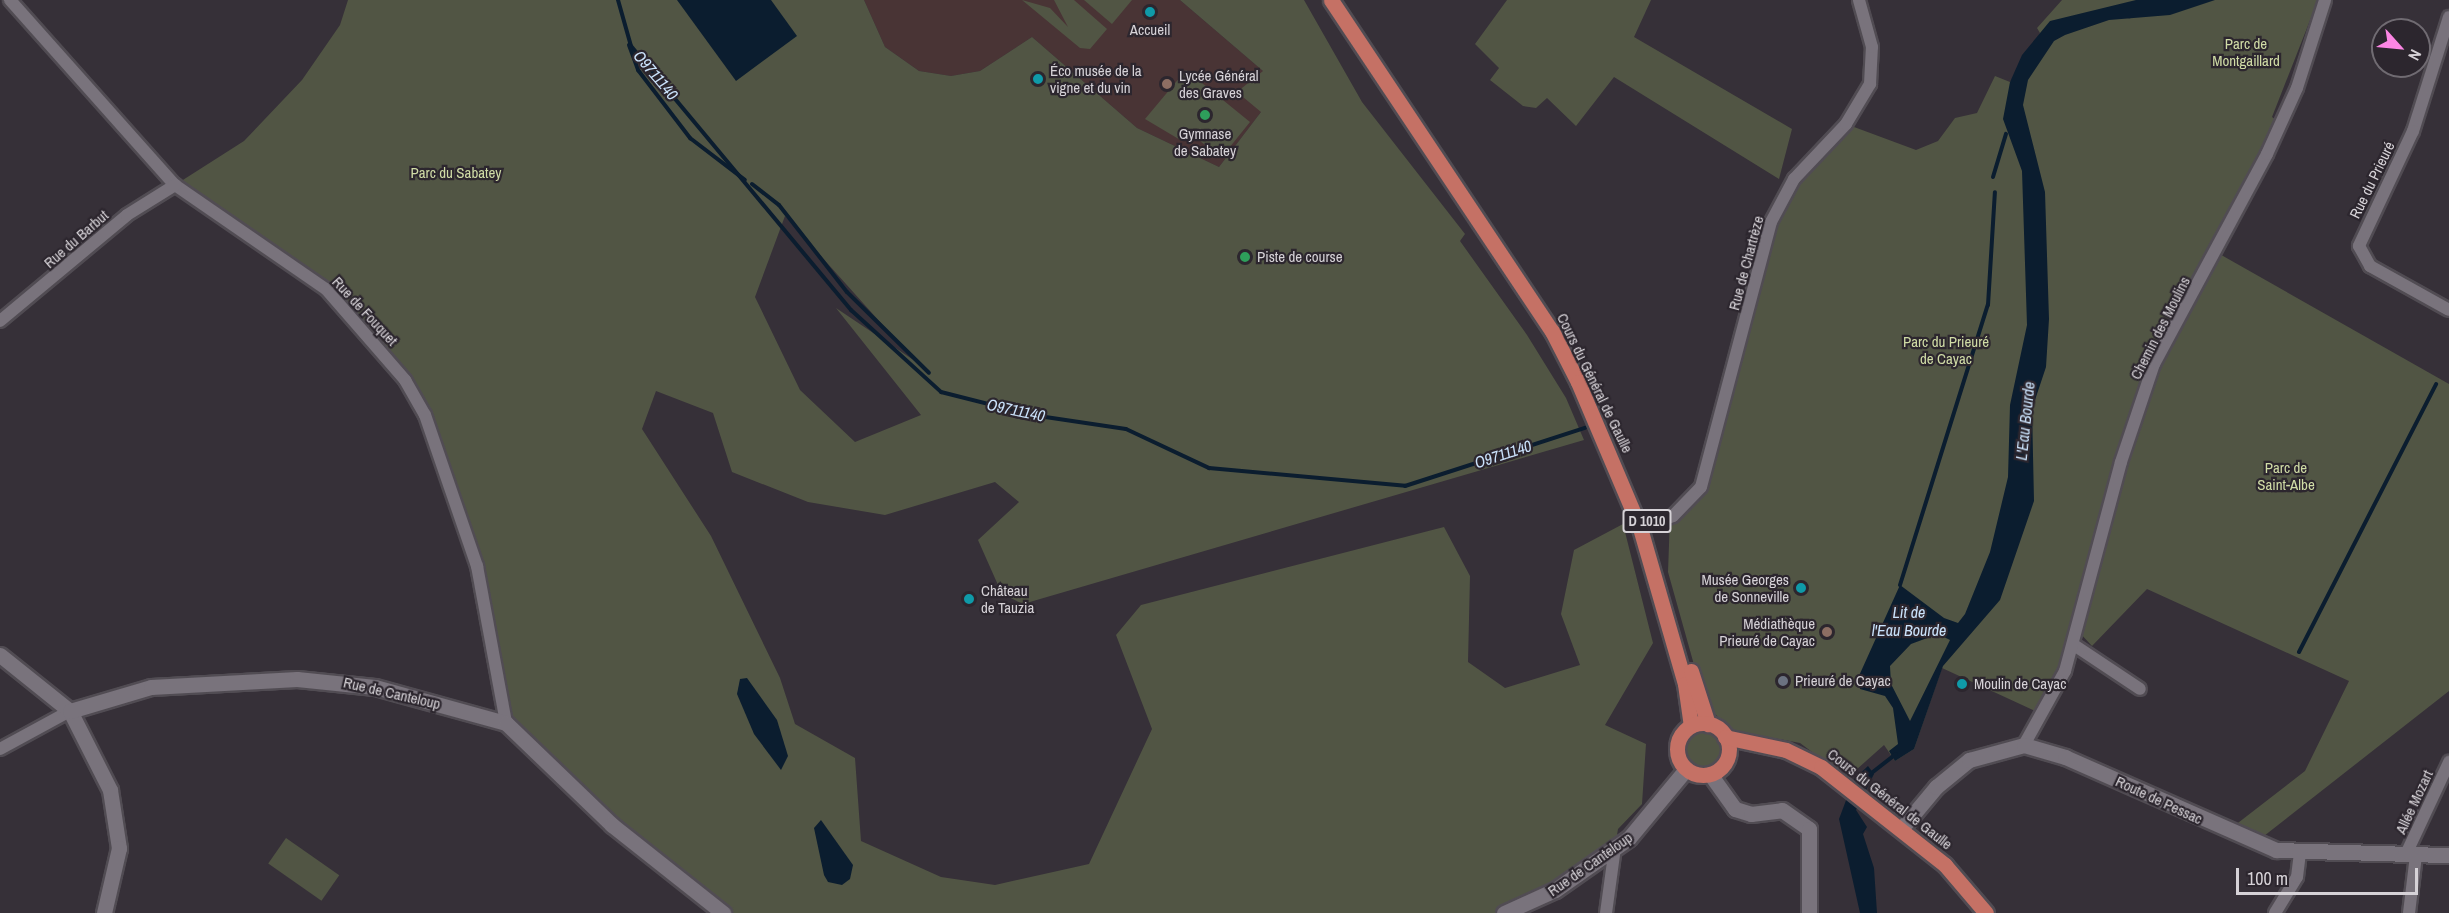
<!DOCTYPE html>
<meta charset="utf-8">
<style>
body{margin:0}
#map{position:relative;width:2449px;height:913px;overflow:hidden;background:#363038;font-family:"Archivo Narrow",sans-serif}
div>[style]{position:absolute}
.education>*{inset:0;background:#493435}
.green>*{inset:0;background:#515544;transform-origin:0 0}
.round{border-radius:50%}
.water>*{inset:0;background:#0b1d2f}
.stream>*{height:4px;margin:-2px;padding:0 2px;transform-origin:2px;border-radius:2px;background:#0b1d2f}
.roads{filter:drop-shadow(2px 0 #514c53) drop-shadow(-2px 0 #514c53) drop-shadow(0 2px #514c53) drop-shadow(0 -2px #514c53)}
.street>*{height:12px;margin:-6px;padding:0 6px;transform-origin:6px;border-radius:6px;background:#79737c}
.secondary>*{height:15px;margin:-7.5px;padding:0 7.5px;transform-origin:7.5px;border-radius:7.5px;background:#79737c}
.primary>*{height:15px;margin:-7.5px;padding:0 7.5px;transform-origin:7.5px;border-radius:7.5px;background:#c57165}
.primary>.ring{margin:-7.5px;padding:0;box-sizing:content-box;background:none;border:15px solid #c57165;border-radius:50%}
.dots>*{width:16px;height:16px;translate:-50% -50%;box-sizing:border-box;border:3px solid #2c262e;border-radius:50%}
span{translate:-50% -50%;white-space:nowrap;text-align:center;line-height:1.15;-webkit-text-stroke:4.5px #2c262e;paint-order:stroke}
.shield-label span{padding:2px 4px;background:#2c262e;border:2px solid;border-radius:4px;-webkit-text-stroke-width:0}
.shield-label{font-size:14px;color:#d6d2d7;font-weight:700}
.poi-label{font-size:15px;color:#d6d2d7}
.left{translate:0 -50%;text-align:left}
.right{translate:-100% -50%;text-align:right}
.park-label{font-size:15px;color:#d0dca6}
.street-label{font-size:15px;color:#d6d2d7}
.water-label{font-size:16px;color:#cbe3fc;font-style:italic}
.north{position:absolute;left:2371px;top:18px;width:60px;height:60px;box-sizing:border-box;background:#2c262e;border:2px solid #706b72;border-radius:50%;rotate:117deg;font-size:16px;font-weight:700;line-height:24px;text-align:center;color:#d6d2d7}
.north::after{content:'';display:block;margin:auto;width:21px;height:27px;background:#fc86e4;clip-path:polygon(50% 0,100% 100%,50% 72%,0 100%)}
.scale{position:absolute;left:2236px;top:868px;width:182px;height:27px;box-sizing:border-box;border:3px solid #d6d2d7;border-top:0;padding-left:8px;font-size:18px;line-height:21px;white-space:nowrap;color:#d6d2d7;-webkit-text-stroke:4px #2c262e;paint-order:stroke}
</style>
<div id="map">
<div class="education">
<div style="clip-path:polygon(864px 0,1180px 0,1263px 71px,1261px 112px,1219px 167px,1137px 128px,1032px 37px,980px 71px,951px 76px,919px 71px,885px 47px)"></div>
</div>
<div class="green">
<div style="clip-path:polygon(evenodd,348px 0,864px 0,885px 47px,919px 71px,951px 76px,980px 71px,1032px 37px,1137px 128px,1219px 167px,1261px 112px,1237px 92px,1263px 71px,1180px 0,1304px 0,1362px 102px,1465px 234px,1460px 241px,1527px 335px,1566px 398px,1584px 440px,1023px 604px,1002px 594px,978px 540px,1019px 502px,995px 482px,885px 515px,808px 502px,732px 472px,713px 413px,656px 391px,642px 429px,711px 536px,780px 678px,795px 724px,855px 758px,861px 841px,941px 877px,995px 885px,1089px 864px,1152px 729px,1116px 635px,1141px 605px,1444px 527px,1470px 576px,1468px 662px,1505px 688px,1580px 665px,1561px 614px,1574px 550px,1623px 524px,1653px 643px,1605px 725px,1646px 744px,1642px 804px,1618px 829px,1615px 847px,1504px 913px,723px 913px,506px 723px,477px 566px,425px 415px,326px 289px,175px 185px,244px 141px,302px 80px,340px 25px,348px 0,785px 216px,915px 361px,836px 308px,921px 415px,855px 442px,800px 390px,755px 297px,785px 216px)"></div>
<div style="clip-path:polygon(1022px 0,1050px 8px,1068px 27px,1054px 0,1074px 0,1107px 29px,1090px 49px,1080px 48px)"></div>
<div style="clip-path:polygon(1084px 0,1132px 0,1112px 24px)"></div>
<div style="clip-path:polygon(1507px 0,1651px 0,1634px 37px,1792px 129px,1779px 179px,1614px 77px,1576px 126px,1547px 98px,1536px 108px,1523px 106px,1490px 80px,1499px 68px,1475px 44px)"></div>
<div style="clip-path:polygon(2062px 0,2318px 0,2272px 117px,2281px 124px,2216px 252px,2449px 384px,2449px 691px,2264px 836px,2234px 826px,2305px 771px,2349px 681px,2147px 589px,2092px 646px,2079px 632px,2044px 715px,1942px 668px,1914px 749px,1895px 761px,1884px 745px,1847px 778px,1800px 743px,1731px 730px,1705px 704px,1668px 572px,1670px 517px,1690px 503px,1780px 203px,1846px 124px,1916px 150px,1938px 141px,1955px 118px,1977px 113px,1995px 76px,2010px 82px,2040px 33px,2037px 28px)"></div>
<div style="clip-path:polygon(1186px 70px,1250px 122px,1221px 158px,1189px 132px,1182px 141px,1145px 119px)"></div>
<div class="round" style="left:1683px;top:730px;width:38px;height:38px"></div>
<div style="left:286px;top:838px;width:65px;height:31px;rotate:35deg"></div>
</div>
<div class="water">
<div style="clip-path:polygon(677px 0,771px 0,797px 36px,736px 81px)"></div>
<div style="clip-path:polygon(evenodd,2136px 0,2215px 0,2170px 15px,2109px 20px,2065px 35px,2054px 41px,2028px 80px,2023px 105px,2045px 192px,2049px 319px,2046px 367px,2032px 409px,2034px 501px,2000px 600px,1943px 666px,1914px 749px,1895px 761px,1889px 751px,1898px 744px,1893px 708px,1885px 696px,1860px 689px,1858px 678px,1900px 585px,1944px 618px,1958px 623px,1965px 614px,1990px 552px,2008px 477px,2010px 405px,2027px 325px,2022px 171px,2003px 119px,2010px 82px,2022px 55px,2050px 21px,2136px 0,1938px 634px,1950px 640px,1910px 721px,1891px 684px,1890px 666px,1911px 644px,1938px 634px)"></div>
<div style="clip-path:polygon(747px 678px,777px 720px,788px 756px,781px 770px,754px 734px,737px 694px,740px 679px)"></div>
<div style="clip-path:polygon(1868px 766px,1874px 774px,1856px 810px,1867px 827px,1863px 834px,1874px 868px,1877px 913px,1860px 913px,1839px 819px,1854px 779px)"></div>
<div style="clip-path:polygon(821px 820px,853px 865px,850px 879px,842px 885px,828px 882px,824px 875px,814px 828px)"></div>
</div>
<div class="stream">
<div style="left:618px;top:0;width:48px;rotate:74.2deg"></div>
<div style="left:631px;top:46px;width:344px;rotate:50.2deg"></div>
<div style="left:851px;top:310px;width:122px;rotate:42.3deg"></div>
<div style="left:941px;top:392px;width:94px;rotate:14.2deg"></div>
<div style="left:1032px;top:415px;width:95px;rotate:8.5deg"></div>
<div style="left:1126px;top:429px;width:92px;rotate:25.2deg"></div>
<div style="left:1209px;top:468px;width:197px;rotate:5.2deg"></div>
<div style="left:1405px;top:486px;width:189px;rotate:-17.9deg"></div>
<div style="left:629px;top:45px;width:27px;rotate:70deg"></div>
<div style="left:638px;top:70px;width:86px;rotate:52.6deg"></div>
<div style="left:690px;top:138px;width:69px;rotate:37.4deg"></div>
<div style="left:1993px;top:177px;width:45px;rotate:-73.2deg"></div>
<div style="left:752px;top:184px;width:34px;rotate:38deg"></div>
<div style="left:779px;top:205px;width:110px;rotate:52deg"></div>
<div style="left:847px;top:292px;width:115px;rotate:44.6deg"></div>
<div style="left:1900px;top:585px;width:294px;rotate:-72.6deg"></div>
<div style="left:1988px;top:305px;width:113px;rotate:-86.5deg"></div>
<div style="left:2299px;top:652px;width:301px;rotate:-62.9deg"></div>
<div style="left:1869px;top:775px;width:34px;rotate:-38deg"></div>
</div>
<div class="roads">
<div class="street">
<div style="left:10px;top:0;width:248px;rotate:48.3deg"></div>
<div style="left:175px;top:185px;width:183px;rotate:34.6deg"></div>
<div style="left:326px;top:289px;width:121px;rotate:49deg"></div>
<div style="left:405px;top:380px;width:40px;rotate:60.3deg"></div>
<div style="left:425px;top:415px;width:160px;rotate:71deg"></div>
<div style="left:477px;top:566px;width:160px;rotate:79.5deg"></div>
<div style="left:2449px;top:17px;width:120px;rotate:107.5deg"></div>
<div style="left:2413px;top:131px;width:127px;rotate:115.2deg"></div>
<div style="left:2359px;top:246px;width:23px;rotate:61deg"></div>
<div style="left:2370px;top:266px;width:90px;rotate:29.1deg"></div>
<div style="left:0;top:321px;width:165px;rotate:-39.8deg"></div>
<div style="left:127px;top:215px;width:57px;rotate:-32deg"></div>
<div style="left:1640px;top:528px;width:35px;rotate:-20deg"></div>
<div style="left:1673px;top:516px;width:40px;rotate:-46deg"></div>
<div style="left:1701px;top:487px;width:274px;rotate:-75.2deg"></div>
<div style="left:1771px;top:222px;width:49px;rotate:-61.9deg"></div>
<div style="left:1794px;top:179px;width:76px;rotate:-46.6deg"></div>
<div style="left:1846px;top:124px;width:47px;rotate:-59deg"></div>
<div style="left:1870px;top:84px;width:37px;rotate:-87deg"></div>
<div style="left:1872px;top:47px;width:49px;rotate:-105.5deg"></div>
<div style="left:2074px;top:645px;width:79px;rotate:33.7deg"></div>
<div style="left:2024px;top:745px;width:85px;rotate:-61deg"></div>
<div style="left:2065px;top:671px;width:216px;rotate:-75deg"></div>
<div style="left:2121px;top:462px;width:103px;rotate:-71.4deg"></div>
<div style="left:2154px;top:364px;width:238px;rotate:-61.7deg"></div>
<div style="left:2267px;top:154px;width:72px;rotate:-65.6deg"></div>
<div style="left:2297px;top:88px;width:92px;rotate:-72.3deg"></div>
<div style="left:0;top:749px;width:80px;rotate:-28.5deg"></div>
<div style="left:2406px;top:854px;width:102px;rotate:-64.9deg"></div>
<div style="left:1606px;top:913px;width:67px;rotate:-82.2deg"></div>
<div style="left:2275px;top:913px;width:42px;rotate:-58.6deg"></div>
<div style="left:2297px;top:877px;width:23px;rotate:-83deg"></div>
<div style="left:2409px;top:913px;width:58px;rotate:-83.1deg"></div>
</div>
<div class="secondary">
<div style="left:0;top:655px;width:90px;rotate:38.7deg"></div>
<div style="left:70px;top:711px;width:89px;rotate:63.1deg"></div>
<div style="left:110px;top:790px;width:59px;rotate:81.2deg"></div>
<div style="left:119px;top:848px;width:67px;rotate:103deg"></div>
<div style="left:70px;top:711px;width:84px;rotate:-16.5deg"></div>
<div style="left:151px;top:687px;width:146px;rotate:-3.1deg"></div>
<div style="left:297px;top:679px;width:78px;rotate:5.9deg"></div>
<div style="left:375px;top:687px;width:136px;rotate:15.4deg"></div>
<div style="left:506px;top:723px;width:147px;rotate:43.9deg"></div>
<div style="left:612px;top:825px;width:142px;rotate:38.4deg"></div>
<div style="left:1710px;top:774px;width:43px;rotate:54.5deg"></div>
<div style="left:1735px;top:809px;width:17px;rotate:17deg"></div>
<div style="left:1751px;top:814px;width:31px;rotate:-7deg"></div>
<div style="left:1782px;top:810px;width:33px;rotate:35deg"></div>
<div style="left:1809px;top:829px;width:84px;rotate:90deg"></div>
<div style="left:1901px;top:829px;width:55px;rotate:-50.2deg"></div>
<div style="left:1936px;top:787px;width:43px;rotate:-39.3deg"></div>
<div style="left:1969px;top:760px;width:57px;rotate:-15.3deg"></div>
<div style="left:2024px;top:745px;width:43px;rotate:16.3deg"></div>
<div style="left:2065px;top:757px;width:231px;rotate:23.8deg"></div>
<div style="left:2276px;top:850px;width:173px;rotate:1.7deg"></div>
<div style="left:1504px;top:913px;width:56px;rotate:-24.3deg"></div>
<div style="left:1555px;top:890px;width:90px;rotate:-35.1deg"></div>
<div style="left:1629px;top:838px;width:89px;rotate:-50.4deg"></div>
</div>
<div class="primary">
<div style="left:1331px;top:0;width:398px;rotate:56.3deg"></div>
<div style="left:1552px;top:331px;width:57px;rotate:63deg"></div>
<div style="left:1578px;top:382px;width:159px;rotate:67deg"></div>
<div style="left:1640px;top:528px;width:162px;rotate:73.9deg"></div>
<div style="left:1685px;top:684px;width:42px;rotate:81.9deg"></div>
<div style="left:1691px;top:671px;width:56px;rotate:72.2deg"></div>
<div class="ring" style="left:1677px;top:723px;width:37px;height:37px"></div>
<div style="left:1725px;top:737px;width:62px;rotate:12deg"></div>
<div style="left:1786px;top:750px;width:39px;rotate:26deg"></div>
<div style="left:1821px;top:767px;width:158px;rotate:38.3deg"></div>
<div style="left:1945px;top:865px;width:63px;rotate:49.5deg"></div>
</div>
</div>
<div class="dots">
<div style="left:1150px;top:12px;background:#0f9aa8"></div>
<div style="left:1038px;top:79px;background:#0f9aa8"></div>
<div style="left:1167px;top:84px;background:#8d6e63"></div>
<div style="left:1205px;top:115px;background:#2e9e5b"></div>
<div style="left:1245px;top:257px;background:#2e9e5b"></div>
<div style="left:1801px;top:588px;background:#0f9aa8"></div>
<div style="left:969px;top:599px;background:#0f9aa8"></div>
<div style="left:1827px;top:632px;background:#8d6e63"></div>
<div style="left:1783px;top:681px;background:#6b7280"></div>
<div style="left:1962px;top:684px;background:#0f9aa8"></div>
</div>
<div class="shield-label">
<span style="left:1647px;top:521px">D 1010</span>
</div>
<div class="poi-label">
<span style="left:1150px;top:30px">Accueil</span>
<span class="left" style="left:1050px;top:79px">Éco musée de la<br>vigne et du vin</span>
<span class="left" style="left:1179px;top:84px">Lycée Général<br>des Graves</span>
<span style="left:1205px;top:142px">Gymnase<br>de Sabatey</span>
<span class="left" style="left:1257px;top:257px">Piste de course</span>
<span class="right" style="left:1789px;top:588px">Musée Georges<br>de Sonneville</span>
<span class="left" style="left:981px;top:599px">Château<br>de Tauzia</span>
<span class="right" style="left:1815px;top:632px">Médiathèque<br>Prieuré de Cayac</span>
<span class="left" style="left:1795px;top:681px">Prieuré de Cayac</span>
<span class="left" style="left:1974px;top:684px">Moulin de Cayac</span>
</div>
<div class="park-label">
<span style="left:2246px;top:52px">Parc de<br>Montgaillard</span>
<span style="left:456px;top:173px">Parc du Sabatey</span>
<span style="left:1946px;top:350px">Parc du Prieuré<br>de Cayac</span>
<span style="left:2286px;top:476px">Parc de<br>Saint-Albe</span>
</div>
<div class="street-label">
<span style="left:2372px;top:180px;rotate:-64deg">Rue du Prieuré</span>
<span style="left:76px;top:239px;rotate:-41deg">Rue du Barbut</span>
<span style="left:1746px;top:263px;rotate:-75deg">Rue de Chartrèze</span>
<span style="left:365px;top:311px;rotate:47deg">Rue de Fouquet</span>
<span style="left:2160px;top:328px;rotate:-63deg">Chemin des Moulins</span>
<span style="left:1595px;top:383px;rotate:64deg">Cours du Général de Gaulle</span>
<span style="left:392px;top:693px;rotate:13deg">Rue de Canteloup</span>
<span style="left:1890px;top:799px;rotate:38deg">Cours du Général de Gaulle</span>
<span style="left:2159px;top:800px;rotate:25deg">Route de Pessac</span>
<span style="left:2414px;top:802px;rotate:-65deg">Allée Mozart</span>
<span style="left:1590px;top:864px;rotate:-35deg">Rue de Canteloup</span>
</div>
<div class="water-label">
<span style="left:656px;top:75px;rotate:50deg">O9711140</span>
<span style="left:1016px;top:410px;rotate:12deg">O9711140</span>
<span style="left:2025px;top:421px;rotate:-84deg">L'Eau Bourde</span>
<span style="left:1503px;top:454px;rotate:-18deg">O9711140</span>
<span style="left:1909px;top:621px">Lit de<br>l'Eau Bourde</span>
</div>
<div class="north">N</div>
<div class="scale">100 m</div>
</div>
